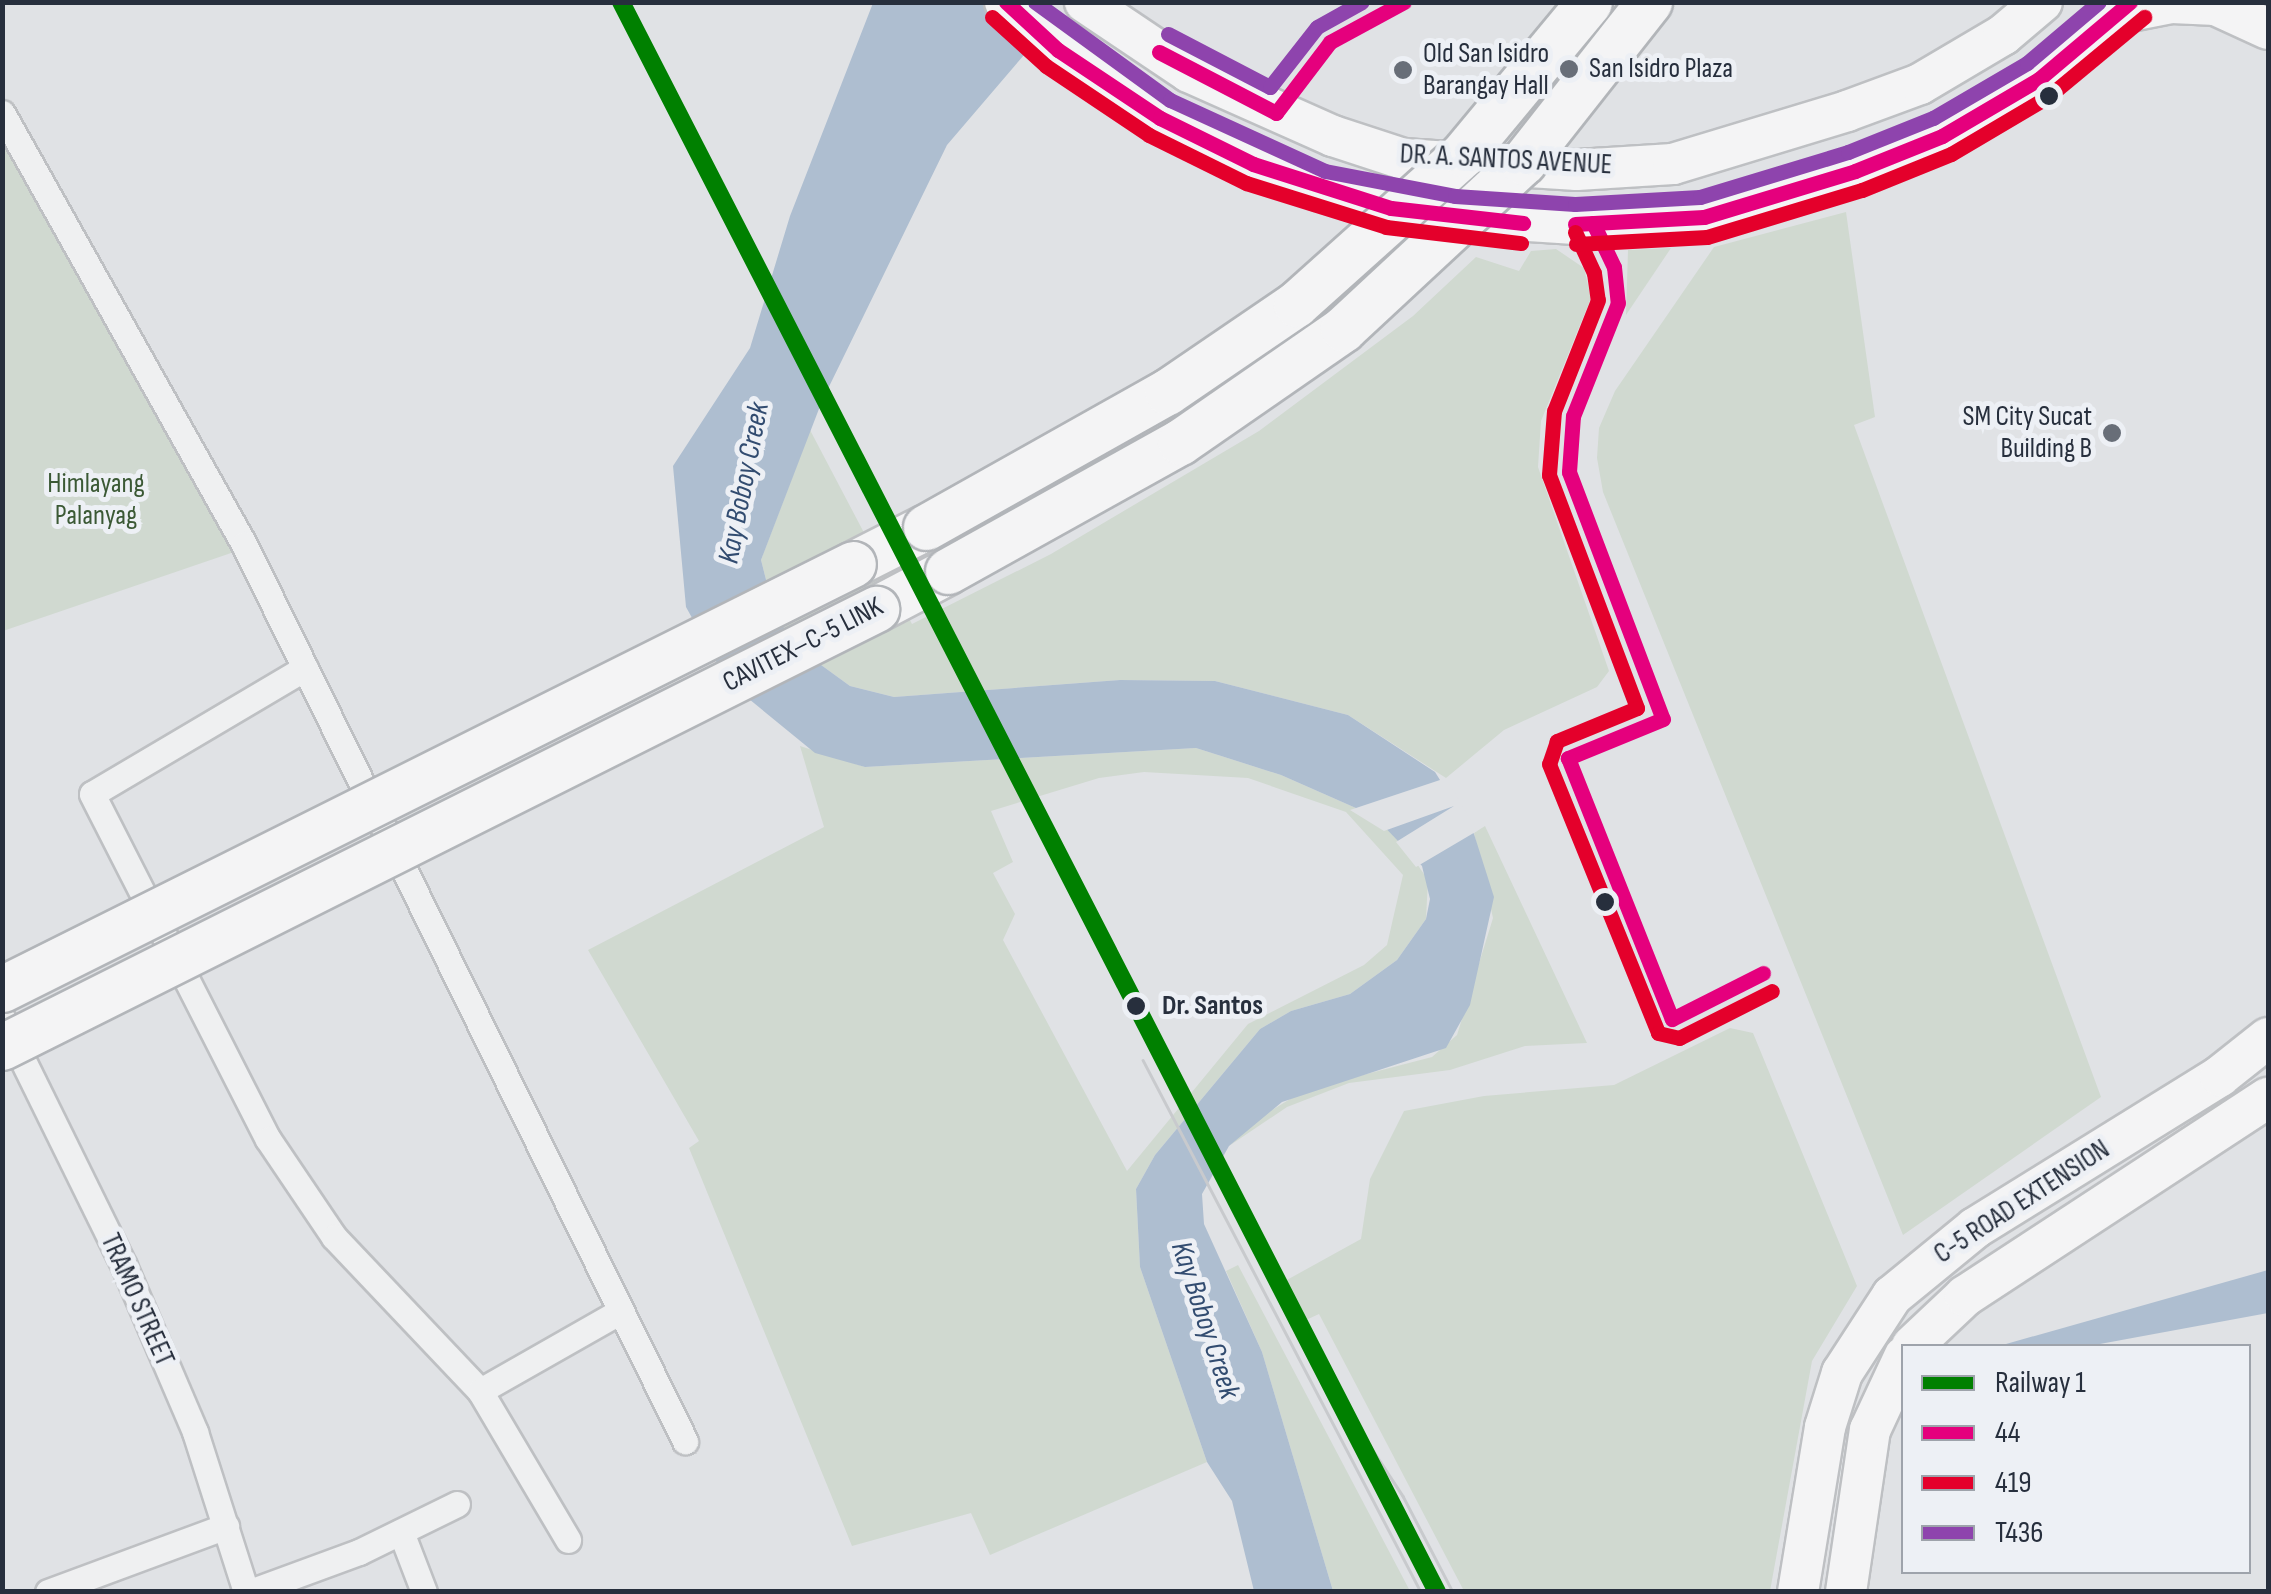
<!DOCTYPE html>
<meta charset="utf-8">
<style>
body{margin:0}
#map{position:relative;width:2271px;height:1594px;overflow:hidden;background:#e0e2e5;font-family:"Sofia Sans Condensed",sans-serif}
div>[style]{position:absolute}
.green>*{inset:0;background:#d0d9d0}
.water>*{inset:0;background:#aebed0}
.pier>*{inset:0;background:#e0e2e5}
.roads{filter:drop-shadow(2px 0 #bec0c3) drop-shadow(-2px 0 #bec0c3) drop-shadow(0 2px #bec0c3) drop-shadow(0 -2px #bec0c3)}
.street>*{height:25px;margin:-12.5px;padding:0 12.5px;transform-origin:12.5px;border-radius:12.5px;background:#eff0f1}
.primary>*{height:40px;margin:-20px;padding:0 20px;transform-origin:20px;border-radius:20px;background:#f4f4f5}
.highway>*{height:45px;margin:-22.5px;padding:0 22.5px;transform-origin:22.5px;border-radius:22.5px;background:#f4f4f5}
.tram>*{height:2.5px;margin:-1.25px;padding:0 1.25px;transform-origin:1.25px;border-radius:1.25px;background:#c8cacd}
.bridges{filter:drop-shadow(2px 0 #b2b5b9) drop-shadow(-2px 0 #b2b5b9) drop-shadow(0 2px #b2b5b9) drop-shadow(0 -2px #b2b5b9)}
.highway-bridge>*{height:45px;margin:-22.5px;padding:0 22.5px;transform-origin:22.5px;border-radius:22.5px;background:#f4f4f5}
.bus-1>*{height:15px;margin:-7.5px;padding:0 7.5px;transform-origin:7.5px;border-radius:7.5px;background:#e5007d}
.bus-2>*{height:15px;margin:-7.5px;padding:0 7.5px;transform-origin:7.5px;border-radius:7.5px;background:#e4002b}
.bus-3>*{height:15px;margin:-7.5px;padding:0 7.5px;transform-origin:7.5px;border-radius:7.5px;background:#8e44ad}
.rail-1>*{height:18px;margin:-9px;padding:0 9px;transform-origin:9px;border-radius:9px;background:#008000}
.dots>*{width:28px;height:28px;translate:-50% -50%;box-sizing:border-box;border:5px solid #edf0f5;border-radius:50%}
span{translate:-50% -50%;white-space:nowrap;text-align:center;line-height:1.15;-webkit-text-stroke:10px #edf0f5;paint-order:stroke}
.poi-label{font-size:28px;color:#272f3d}
.left{translate:0 -50%;text-align:left}
.right{translate:-100% -50%;text-align:right}
.street-label{font-size:28px;color:#272f3d}
.park-label{font-size:28px;color:#3b5935}
.stop-label{font-size:28px;color:#272f3d;font-weight:700}
.water-label{font-size:30px;color:#324c70;font-style:italic}
.frame{position:absolute;inset:0;border:5px solid #272f3d;pointer-events:none}
.legend{position:absolute;left:1901px;top:1344px;width:350px;height:230px;box-sizing:border-box;background:#edf0f5;border:2px solid #9ea3ab;margin:0;padding:12px 18px;list-style:none;font-size:30px;color:#272f3d}
.legend li{display:flex;align-items:center;gap:20px;height:50px}
.legend b{width:50px;border:2px solid #9ea3ab}
</style>
<div id="map">
<div class="green">
<div style="clip-path:polygon(2px 141px,234px 552px,3px 631px,2px 631px)"></div>
<div style="clip-path:polygon(1846px 212px,1875px 417px,1854px 425px,2101px 1097px,1903px 1235px,1603px 492px,1597px 458px,1599px 428px,1615px 391px,1714px 247px)"></div>
<div style="clip-path:polygon(1671px 248px,1626px 315px,1628px 250px)"></div>
<div style="clip-path:polygon(1556px 249px,1584px 268px,1591px 298px,1541px 421px,1538px 467px,1609px 671px,1597px 687px,1504px 730px,1446px 778px,1348px 715px,1215px 681px,1120px 680px,894px 697px,850px 686px,795px 646px,774px 611px,761px 560px,810px 430px,912px 624px,1051px 554px,1259px 431px,1413px 316px,1476px 257px,1519px 271px,1531px 251px)"></div>
<div style="clip-path:polygon(evenodd,800px 746px,865px 767px,1196px 748px,1281px 775px,1374px 816px,1400px 839px,1428px 880px,1426px 919px,1397px 960px,1350px 994px,1291px 1011px,1260px 1029px,1155px 1155px,1136px 1189px,1140px 1267px,1207px 1462px,990px 1555px,971px 1513px,852px 1546px,689px 1148px,699px 1141px,588px 950px,824px 827px,800px 746px,1144px 772px,1248px 778px,1346px 812px,1403px 875px,1387px 945px,1364px 965px,1248px 1024px,1127px 1171px,1003px 940px,1015px 914px,993px 873px,1013px 862px,991px 811px,1099px 778px,1144px 772px)"></div>
<div style="clip-path:polygon(1485px 826px,1587px 1043px,1525px 1046px,1450px 1070px,1349px 1083px,1287px 1107px,1229px 1146px,1262px 1116px,1305px 1090px,1432px 1057px,1457px 1035px,1493px 918px,1474px 833px)"></div>
<div style="clip-path:polygon(1730px 1028px,1753px 1033px,1857px 1286px,1812px 1361px,1770px 1591px,1464px 1591px,1319px 1314px,1306px 1320px,1285px 1281px,1361px 1239px,1370px 1179px,1404px 1111px,1484px 1096px,1614px 1085px)"></div>
<div style="clip-path:polygon(1238px 1265px,1410px 1591px,1333px 1591px,1262px 1352px,1226px 1271px)"></div>
</div>
<div class="water">
<div style="clip-path:polygon(873px 3px,1045px 3px,1024px 55px,947px 145px,822px 401px,761px 560px,774px 611px,795px 646px,850px 686px,894px 697px,1120px 680px,1215px 681px,1348px 715px,1435px 772px,1474px 834px,1494px 897px,1470px 1005px,1446px 1048px,1282px 1102px,1229px 1146px,1202px 1194px,1204px 1224px,1262px 1352px,1333px 1591px,1254px 1591px,1232px 1501px,1207px 1462px,1140px 1267px,1136px 1189px,1155px 1155px,1260px 1029px,1291px 1011px,1350px 994px,1397px 960px,1426px 919px,1430px 899px,1422px 866px,1374px 816px,1281px 775px,1196px 748px,865px 767px,815px 753px,727px 681px,686px 607px,673px 466px,750px 348px,790px 216px)"></div>
<div style="clip-path:polygon(2268px 1270px,2268px 1313px,2089px 1346px,1999px 1346px)"></div>
</div>
<div class="pier">
<div style="clip-path:polygon(1446px 778px,1477px 831px,1416px 867px,1396px 842px,1454px 806px,1384px 831px,1350px 810px)"></div>
</div>
<div class="roads">
<div class="street">
<div style="left:2px;top:113px;width:494px;rotate:60.7deg"></div>
<div style="left:244px;top:544px;width:1000px;rotate:63.82deg"></div>
<div style="left:305px;top:668px;width:247px;rotate:149.4deg"></div>
<div style="left:92px;top:794px;width:387px;rotate:63deg"></div>
<div style="left:268px;top:1139px;width:118px;rotate:56deg"></div>
<div style="left:334px;top:1237px;width:212px;rotate:46.5deg"></div>
<div style="left:480px;top:1391px;width:173px;rotate:59.4deg"></div>
<div style="left:2px;top:1018px;width:276px;rotate:63.8deg"></div>
<div style="left:124px;top:1266px;width:181px;rotate:66.8deg"></div>
<div style="left:195px;top:1432px;width:168px;rotate:72.3deg"></div>
<div style="left:480px;top:1391px;width:162px;rotate:-29.6deg"></div>
<div style="left:401px;top:1532px;width:64px;rotate:69deg"></div>
<div style="left:48px;top:1592px;width:190px;rotate:-20.3deg"></div>
<div style="left:250px;top:1592px;width:116px;rotate:-20.2deg"></div>
<div style="left:359px;top:1552px;width:109px;rotate:-26.1deg"></div>
</div>
<div class="primary">
<div style="left:1005px;top:2px;width:72px;rotate:42.2deg"></div>
<div style="left:1058px;top:50px;width:123px;rotate:33.7deg"></div>
<div style="left:1160px;top:118px;width:175px;rotate:24.4deg"></div>
<div style="left:1319px;top:190px;width:136px;rotate:11.1deg"></div>
<div style="left:1452px;top:216px;width:123px;rotate:3.7deg"></div>
<div style="left:1575px;top:224px;width:129px;rotate:-3.1deg"></div>
<div style="left:1704px;top:217px;width:158px;rotate:-16.9deg"></div>
<div style="left:1855px;top:171px;width:94px;rotate:-21.9deg"></div>
<div style="left:1942px;top:136px;width:113px;rotate:-30.4deg"></div>
<div style="left:2039px;top:79px;width:120px;rotate:-39.9deg"></div>
<div style="left:1085px;top:2px;width:125px;rotate:33.9deg"></div>
<div style="left:1189px;top:72px;width:158px;rotate:24deg"></div>
<div style="left:1333px;top:136px;width:74px;rotate:18.2deg"></div>
<div style="left:1403px;top:159px;width:174px;rotate:3.6deg"></div>
<div style="left:1577px;top:170px;width:96px;rotate:-3.6deg"></div>
<div style="left:1673px;top:164px;width:182px;rotate:-16.9deg"></div>
<div style="left:1847px;top:111px;width:78px;rotate:-20.3deg"></div>
<div style="left:1920px;top:84px;width:96px;rotate:-30.6deg"></div>
<div style="left:2003px;top:35px;width:51px;rotate:-40.2deg"></div>
<div style="left:2120px;top:13px;width:53px;rotate:-10.9deg"></div>
<div style="left:2172px;top:3px;width:44px;rotate:2.6deg"></div>
<div style="left:2216px;top:5px;width:57px;rotate:24.8deg"></div>
<div style="left:1912px;top:1346px;width:73px;rotate:-43.3deg"></div>
<div style="left:1965px;top:1296px;width:362px;rotate:-33.2deg"></div>
<div style="left:1798px;top:1592px;width:167px;rotate:-80.7deg"></div>
<div style="left:1825px;top:1427px;width:57px;rotate:-72.5deg"></div>
<div style="left:1842px;top:1373px;width:92px;rotate:-57deg"></div>
<div style="left:1892px;top:1296px;width:107px;rotate:-39.3deg"></div>
<div style="left:1975px;top:1228px;width:288px;rotate:-31.8deg"></div>
<div style="left:2220px;top:1076px;width:61px;rotate:-38.4deg"></div>
<div style="left:1846px;top:1592px;width:164px;rotate:-81.6deg"></div>
<div style="left:1870px;top:1430px;width:81px;rotate:-65deg"></div>
</div>
<div class="highway">
<div style="left:853px;top:564px;width:82px;rotate:-26.9deg"></div>
<div style="left:876px;top:609px;width:81px;rotate:-27.8deg"></div>
</div>
</div>
<div class="tram">
<div style="left:1143px;top:1060px;width:600px;rotate:62.41deg"></div>
<div style="left:1334px;top:1391px;width:126px;rotate:56.7deg"></div>
<div style="left:1403px;top:1496px;width:108px;rotate:62.5deg"></div>
</div>
<div class="bridges">
<div class="highway-bridge">
<div style="left:926px;top:527px;width:276px;rotate:-29.3deg"></div>
<div style="left:1167px;top:392px;width:156px;rotate:-34.3deg"></div>
<div style="left:1296px;top:304px;width:224px;rotate:-41.9deg"></div>
<div style="left:1463px;top:154px;width:197px;rotate:-50.3deg"></div>
<div style="left:948px;top:571px;width:265px;rotate:-29.1deg"></div>
<div style="left:1180px;top:442px;width:198px;rotate:-34.7deg"></div>
<div style="left:1343px;top:329px;width:246px;rotate:-42.9deg"></div>
<div style="left:1523px;top:162px;width:204px;rotate:-51.8deg"></div>
<div style="left:2px;top:989px;width:951px;rotate:-26.54deg"></div>
<div style="left:2px;top:1047px;width:978px;rotate:-26.62deg"></div>
</div>
</div>
<div class="bus-1">
<div style="left:1006px;top:2px;width:71px;rotate:42.7deg"></div>
<div style="left:1058px;top:50px;width:123px;rotate:33.7deg"></div>
<div style="left:1160px;top:118px;width:104px;rotate:26.3deg"></div>
<div style="left:1253px;top:164px;width:145px;rotate:17.7deg"></div>
<div style="left:1391px;top:208px;width:133px;rotate:6.5deg"></div>
<div style="left:1159px;top:52px;width:132px;rotate:27.5deg"></div>
<div style="left:1276px;top:113px;width:89px;rotate:-52.7deg"></div>
<div style="left:1330px;top:42px;width:84px;rotate:-28.4deg"></div>
<div style="left:1593px;top:223px;width:49px;rotate:64.5deg"></div>
<div style="left:1614px;top:267px;width:36px;rotate:84deg"></div>
<div style="left:1618px;top:303px;width:122px;rotate:111.7deg"></div>
<div style="left:1573px;top:416px;width:56px;rotate:94.1deg"></div>
<div style="left:1569px;top:472px;width:264px;rotate:69.2deg"></div>
<div style="left:1663px;top:719px;width:103px;rotate:157.7deg"></div>
<div style="left:1568px;top:758px;width:281px;rotate:68.3deg"></div>
<div style="left:1672px;top:1019px;width:102px;rotate:-26.8deg"></div>
<div style="left:1575px;top:224px;width:129px;rotate:-3.1deg"></div>
<div style="left:1704px;top:217px;width:158px;rotate:-16.9deg"></div>
<div style="left:1855px;top:171px;width:94px;rotate:-21.9deg"></div>
<div style="left:1942px;top:136px;width:113px;rotate:-30.4deg"></div>
<div style="left:2039px;top:79px;width:119px;rotate:-40.2deg"></div>
</div>
<div class="bus-2">
<div style="left:992px;top:17px;width:73px;rotate:42.2deg"></div>
<div style="left:1046px;top:66px;width:124px;rotate:33.8deg"></div>
<div style="left:1149px;top:135px;width:108px;rotate:26.3deg"></div>
<div style="left:1246px;top:183px;width:147px;rotate:17.4deg"></div>
<div style="left:1386px;top:227px;width:136px;rotate:6.8deg"></div>
<div style="left:1575px;top:232px;width:45px;rotate:65.1deg"></div>
<div style="left:1594px;top:273px;width:27px;rotate:82deg"></div>
<div style="left:1598px;top:300px;width:119px;rotate:111.6deg"></div>
<div style="left:1554px;top:411px;width:64px;rotate:94.5deg"></div>
<div style="left:1549px;top:475px;width:249px;rotate:69.3deg"></div>
<div style="left:1637px;top:708px;width:87px;rotate:157.6deg"></div>
<div style="left:1557px;top:741px;width:24px;rotate:109deg"></div>
<div style="left:1549px;top:764px;width:290px;rotate:67.9deg"></div>
<div style="left:1658px;top:1033px;width:22px;rotate:13deg"></div>
<div style="left:1679px;top:1038px;width:104px;rotate:-26.8deg"></div>
<div style="left:1576px;top:244px;width:131px;rotate:-3.1deg"></div>
<div style="left:1707px;top:237px;width:162px;rotate:-16.9deg"></div>
<div style="left:1862px;top:190px;width:96px;rotate:-22deg"></div>
<div style="left:1951px;top:154px;width:114px;rotate:-30.6deg"></div>
<div style="left:2049px;top:96px;width:124px;rotate:-39.7deg"></div>
</div>
<div class="bus-3">
<div style="left:1035px;top:2px;width:167px;rotate:36deg"></div>
<div style="left:1170px;top:100px;width:170px;rotate:24.6deg"></div>
<div style="left:1325px;top:171px;width:132px;rotate:10.9deg"></div>
<div style="left:1455px;top:196px;width:120px;rotate:3.8deg"></div>
<div style="left:1575px;top:204px;width:125px;rotate:-3.2deg"></div>
<div style="left:1700px;top:197px;width:155px;rotate:-16.9deg"></div>
<div style="left:1848px;top:152px;width:92px;rotate:-21.8deg"></div>
<div style="left:1933px;top:118px;width:109px;rotate:-30.3deg"></div>
<div style="left:2027px;top:63px;width:94px;rotate:-40.3deg"></div>
<div style="left:1168px;top:34px;width:115px;rotate:27.5deg"></div>
<div style="left:1270px;top:87px;width:76px;rotate:-51.9deg"></div>
<div style="left:1317px;top:27px;width:51px;rotate:-29.1deg"></div>
</div>
<div class="rail-1">
<div style="left:621px;top:2px;width:1787px;rotate:62.83deg"></div>
</div>
<div class="dots">
<div style="left:1569px;top:69px;background:#686e78"></div>
<div style="left:1403px;top:70px;background:#686e78"></div>
<div style="left:2049px;top:96px;background:#272f3d"></div>
<div style="left:2112px;top:433px;background:#686e78"></div>
<div style="left:1605px;top:902px;background:#272f3d"></div>
<div style="left:1136px;top:1006px;background:#272f3d"></div>
</div>
<div class="poi-label">
<span class="left" style="left:1423px;top:70px">Old San Isidro<br>Barangay Hall</span>
<span class="left" style="left:1589px;top:69px">San Isidro Plaza</span>
<span class="right" style="left:2092px;top:433px">SM City Sucat<br>Building B</span>
</div>
<div class="street-label">
<span style="left:1506px;top:160px;rotate:3deg">DR. A. SANTOS AVENUE</span>
<span style="left:803px;top:645px;rotate:-27deg">CAVITEX–C-5 LINK</span>
<span style="left:2022px;top:1202px;rotate:-33deg">C-5 ROAD EXTENSION</span>
<span style="left:137px;top:1300px;rotate:66deg">TRAMO STREET</span>
</div>
<div class="park-label">
<span style="left:96px;top:500px">Himlayang<br>Palanyag</span>
</div>
<div class="stop-label">
<span class="left" style="left:1162px;top:1006px">Dr. Santos</span>
</div>
<div class="water-label">
<span style="left:744px;top:483px;rotate:-79deg">Kay Boboy Creek</span>
<span style="left:1205px;top:1320px;rotate:72deg">Kay Boboy Creek</span>
</div>
<div class="frame"></div>
<ul class="legend">
<li><b style="height:12px;background:#008000"></b>Railway 1</li>
<li><b style="height:12px;background:#e5007d"></b>44</li>
<li><b style="height:12px;background:#e4002b"></b>419</li>
<li><b style="height:12px;background:#8e44ad"></b>T436</li>
</ul>
</div>
